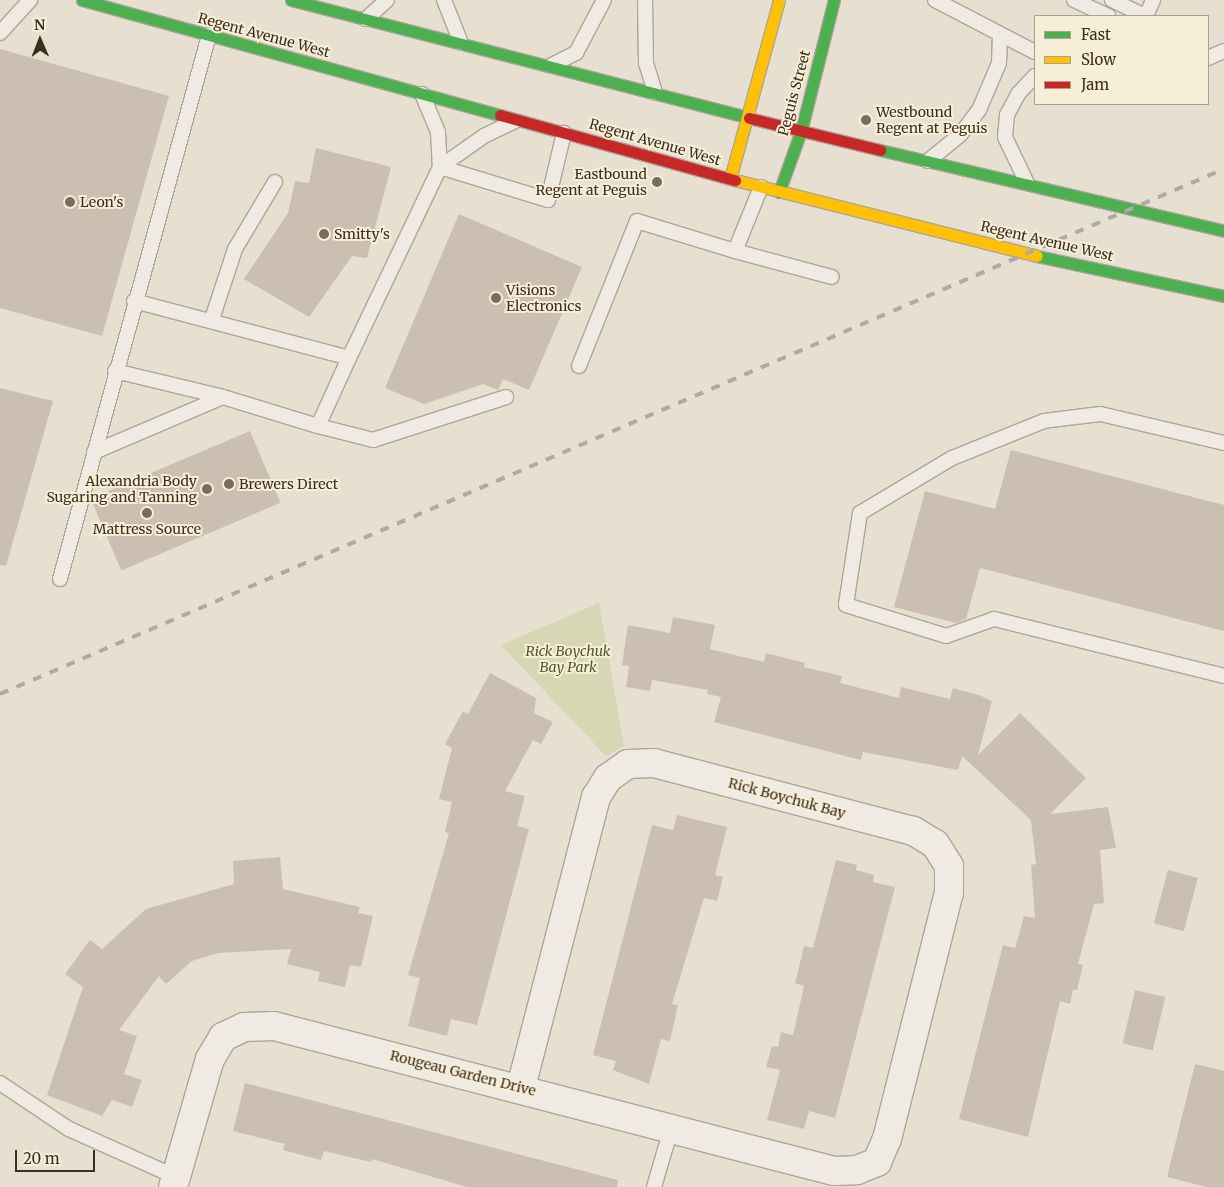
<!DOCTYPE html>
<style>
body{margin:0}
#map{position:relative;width:1224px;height:1187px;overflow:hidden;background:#e7e0d1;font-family:Merriweather,serif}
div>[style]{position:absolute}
.green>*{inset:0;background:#d6d7b3}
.building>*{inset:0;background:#cbbfb2;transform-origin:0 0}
.roads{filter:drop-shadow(1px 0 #ada599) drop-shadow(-1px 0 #ada599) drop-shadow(0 1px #ada599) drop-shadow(0 -1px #ada599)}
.lane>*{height:14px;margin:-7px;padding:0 7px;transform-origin:7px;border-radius:7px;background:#efebe3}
.street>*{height:28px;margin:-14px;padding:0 14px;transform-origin:14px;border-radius:14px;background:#efebe3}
.fast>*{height:11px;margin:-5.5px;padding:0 5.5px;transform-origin:5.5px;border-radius:5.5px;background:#4caf50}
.slow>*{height:11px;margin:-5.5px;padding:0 5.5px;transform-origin:5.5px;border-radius:5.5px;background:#ffc107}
.jam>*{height:11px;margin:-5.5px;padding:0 5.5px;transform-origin:5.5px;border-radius:5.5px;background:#c62828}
.rail>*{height:4px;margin-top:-2px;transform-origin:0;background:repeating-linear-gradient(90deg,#afaaa2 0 9px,transparent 0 18px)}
.dots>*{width:14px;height:14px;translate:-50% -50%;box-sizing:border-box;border:2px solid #f7eed8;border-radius:50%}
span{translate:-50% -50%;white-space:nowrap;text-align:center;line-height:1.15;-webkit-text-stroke:4px #f7eed8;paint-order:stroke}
.street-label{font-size:14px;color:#3d2e20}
.poi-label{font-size:14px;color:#3d2e20}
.left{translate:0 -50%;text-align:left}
.right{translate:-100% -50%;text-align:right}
.park-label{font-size:14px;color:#4d5a26;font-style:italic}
.legend{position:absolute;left:1034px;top:15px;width:175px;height:90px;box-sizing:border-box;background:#f7eed8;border:1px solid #ada18e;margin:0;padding:6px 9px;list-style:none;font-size:15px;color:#3d2e20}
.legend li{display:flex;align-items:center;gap:10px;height:25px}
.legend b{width:25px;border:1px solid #ada18e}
.north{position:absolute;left:15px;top:15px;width:50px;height:50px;-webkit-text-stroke:4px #f7eed8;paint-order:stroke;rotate:359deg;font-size:14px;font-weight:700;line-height:20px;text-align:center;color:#3d2e20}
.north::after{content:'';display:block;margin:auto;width:18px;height:22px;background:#3d2e20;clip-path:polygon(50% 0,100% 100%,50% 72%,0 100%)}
.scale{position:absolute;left:15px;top:1150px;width:80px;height:22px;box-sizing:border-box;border:2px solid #3d2e20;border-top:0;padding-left:6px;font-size:15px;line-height:18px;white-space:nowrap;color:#3d2e20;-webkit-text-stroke:4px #f7eed8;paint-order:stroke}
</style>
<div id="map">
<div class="green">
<div style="clip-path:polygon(599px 603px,624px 746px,606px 756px,501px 645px)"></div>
</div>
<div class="building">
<div style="clip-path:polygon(0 49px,169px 96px,102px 336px,0 308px)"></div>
<div style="clip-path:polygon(316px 148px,391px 167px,367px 258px,352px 256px,309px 317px,244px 279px,288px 213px,295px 181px,309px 183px)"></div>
<div style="clip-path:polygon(459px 214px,582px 267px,529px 390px,503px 379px,498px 390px,483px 384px,424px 404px,385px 388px)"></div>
<div style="clip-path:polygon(0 388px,53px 401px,6px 566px,0 565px)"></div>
<div style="left:250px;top:431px;width:78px;height:173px;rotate:67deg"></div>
<div style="clip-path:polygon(1011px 450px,1224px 505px,1224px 631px,980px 568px,966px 619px,956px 623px,894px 607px,925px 491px,995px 509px)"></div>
<div style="clip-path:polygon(673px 617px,715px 625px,710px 649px,764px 662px,766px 653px,805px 663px,804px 667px,842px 676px,840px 683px,899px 698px,901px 687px,950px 699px,953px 688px,979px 695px,992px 701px,978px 755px,1020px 713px,1086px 778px,1050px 814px,1108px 807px,1116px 848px,1100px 850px,1104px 903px,1094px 904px,1078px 964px,1083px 965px,1077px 990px,1073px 990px,1070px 1004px,1060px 1001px,1028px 1137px,959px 1119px,1003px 945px,1015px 948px,1024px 916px,1035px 918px,1031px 865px,1036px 864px,1031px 820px,962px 756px,958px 770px,863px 752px,861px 760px,714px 722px,721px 697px,707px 694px,708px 690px,652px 680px,650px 691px,626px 687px,629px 666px,622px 665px,628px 625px,670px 633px)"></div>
<div style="clip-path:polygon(490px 673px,536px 698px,534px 713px,553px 722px,541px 744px,533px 740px,505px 791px,525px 796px,517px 826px,529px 829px,477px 1025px,451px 1019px,447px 1036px,408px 1026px,420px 978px,408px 975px,449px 833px,445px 832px,452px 802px,439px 799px,452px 748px,445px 744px,463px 711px,468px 714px)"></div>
<div style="clip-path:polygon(677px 815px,727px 827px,715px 875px,723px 877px,717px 901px,704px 898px,672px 1004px,678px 1005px,670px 1041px,661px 1039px,649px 1084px,613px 1070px,616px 1061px,593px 1055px,652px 825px,673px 830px)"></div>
<div style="clip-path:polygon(280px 857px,283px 889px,360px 907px,358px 913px,373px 916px,361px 967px,350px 965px,345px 987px,318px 981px,320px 972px,287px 964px,291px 949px,218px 953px,192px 961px,166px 984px,159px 976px,119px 1030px,137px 1036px,124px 1074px,142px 1080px,132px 1107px,112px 1100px,102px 1116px,47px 1095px,83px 987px,65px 974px,90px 940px,102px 949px,146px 909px,234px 884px,233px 861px)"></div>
<div style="clip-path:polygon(836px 860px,857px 865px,856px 870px,874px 875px,873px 882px,895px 887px,835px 1118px,809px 1111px,804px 1129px,767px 1120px,780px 1070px,766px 1067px,772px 1046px,778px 1047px,781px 1032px,793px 1035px,804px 986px,795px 983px,804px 946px,813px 948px)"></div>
<div style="left:1168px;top:870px;width:31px;height:55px;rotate:15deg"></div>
<div style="left:1135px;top:990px;width:31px;height:55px;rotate:13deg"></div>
<div style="clip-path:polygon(1195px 1064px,1224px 1071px,1224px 1187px,1206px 1187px,1167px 1177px)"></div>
<div style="clip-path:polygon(245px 1083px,618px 1180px,617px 1187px,467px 1187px,372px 1159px,371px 1162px,324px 1151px,321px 1160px,283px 1150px,285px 1144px,233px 1131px)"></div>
</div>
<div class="roads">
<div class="lane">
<div style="left:444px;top:0;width:46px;rotate:68.4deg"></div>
<div style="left:645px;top:0;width:63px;rotate:89.1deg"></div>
<div style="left:646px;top:63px;width:31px;rotate:73deg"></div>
<div style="left:935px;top:0;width:113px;rotate:27.5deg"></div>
<div style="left:1074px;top:0;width:38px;rotate:25deg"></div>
<div style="left:1112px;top:0;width:37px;rotate:26deg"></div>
<div style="left:1146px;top:16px;width:17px;rotate:-66deg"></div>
<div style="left:366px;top:19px;width:28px;rotate:-42deg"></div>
<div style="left:0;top:33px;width:45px;rotate:-47.7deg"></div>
<div style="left:1208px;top:58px;width:17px;rotate:-24deg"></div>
<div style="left:552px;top:65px;width:27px;rotate:-27deg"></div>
<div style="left:576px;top:53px;width:60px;rotate:-62.2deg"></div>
<div style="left:422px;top:94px;width:41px;rotate:67.2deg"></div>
<div style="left:438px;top:132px;width:35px;rotate:87deg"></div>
<div style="left:928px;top:161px;width:41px;rotate:-39.1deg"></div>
<div style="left:960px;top:135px;width:31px;rotate:-53deg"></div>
<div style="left:979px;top:110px;width:51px;rotate:-66.9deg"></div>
<div style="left:999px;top:63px;width:27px;rotate:-88deg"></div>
<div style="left:440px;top:167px;width:54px;rotate:-35.2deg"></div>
<div style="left:484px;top:136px;width:34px;rotate:-26deg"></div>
<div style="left:1027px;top:183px;width:51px;rotate:-115.6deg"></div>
<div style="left:1005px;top:137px;width:22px;rotate:-85deg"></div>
<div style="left:1007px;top:115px;width:24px;rotate:-62deg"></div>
<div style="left:1018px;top:94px;width:25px;rotate:-47deg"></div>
<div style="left:735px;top:251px;width:100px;rotate:15deg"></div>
<div style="left:134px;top:301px;width:222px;rotate:14.8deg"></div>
<div style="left:349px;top:358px;width:212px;rotate:-64.5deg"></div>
<div style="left:440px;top:167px;width:113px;rotate:17deg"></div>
<div style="left:548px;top:200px;width:69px;rotate:-76.6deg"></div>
<div style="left:212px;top:319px;width:74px;rotate:-71.8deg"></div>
<div style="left:235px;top:249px;width:78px;rotate:-59.2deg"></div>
<div style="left:579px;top:366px;width:156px;rotate:-68.2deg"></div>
<div style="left:637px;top:221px;width:102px;rotate:17deg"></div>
<div style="left:735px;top:251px;width:69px;rotate:-67.9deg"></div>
<div style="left:115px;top:371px;width:111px;rotate:13.5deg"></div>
<div style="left:223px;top:397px;width:99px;rotate:17deg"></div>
<div style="left:318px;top:426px;width:75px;rotate:-65.5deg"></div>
<div style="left:318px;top:426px;width:57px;rotate:14.3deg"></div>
<div style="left:373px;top:440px;width:140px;rotate:-17.9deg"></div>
<div style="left:1224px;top:443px;width:127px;rotate:-166.8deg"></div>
<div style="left:1100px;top:414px;width:56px;rotate:172.9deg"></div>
<div style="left:1044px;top:421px;width:99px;rotate:158.1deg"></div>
<div style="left:952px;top:458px;width:107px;rotate:149.1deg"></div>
<div style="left:860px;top:513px;width:93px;rotate:98.7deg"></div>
<div style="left:846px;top:605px;width:105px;rotate:17.2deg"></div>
<div style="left:946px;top:636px;width:51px;rotate:-19.5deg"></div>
<div style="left:994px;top:619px;width:237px;rotate:13.9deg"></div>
<div style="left:94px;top:452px;width:140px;rotate:-23.1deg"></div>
<div style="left:60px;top:579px;width:564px;rotate:-74.68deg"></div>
<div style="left:0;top:1083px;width:83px;rotate:33.7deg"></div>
<div style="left:69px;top:1129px;width:117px;rotate:24.2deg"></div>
<div style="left:654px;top:1187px;width:60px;rotate:-73.7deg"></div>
</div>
<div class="street">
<div style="left:173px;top:1187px;width:133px;rotate:-73.9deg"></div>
<div style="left:210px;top:1059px;width:26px;rotate:-59deg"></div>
<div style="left:223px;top:1037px;width:23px;rotate:-25deg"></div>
<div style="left:244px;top:1027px;width:30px;rotate:-2deg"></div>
<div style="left:274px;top:1026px;width:578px;rotate:14.52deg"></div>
<div style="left:834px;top:1171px;width:23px;rotate:-2deg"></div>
<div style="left:857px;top:1170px;width:22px;rotate:-22deg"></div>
<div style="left:877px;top:1162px;width:25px;rotate:-67deg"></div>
<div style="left:887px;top:1139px;width:254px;rotate:-75.9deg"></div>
<div style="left:949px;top:893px;width:27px;rotate:-90deg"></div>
<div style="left:949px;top:866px;width:26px;rotate:-122deg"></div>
<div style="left:935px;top:844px;width:26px;rotate:-149deg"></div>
<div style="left:913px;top:831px;width:268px;rotate:-165.3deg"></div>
<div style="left:654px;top:763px;width:26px;rotate:178deg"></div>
<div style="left:628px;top:764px;width:24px;rotate:145deg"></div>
<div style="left:608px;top:778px;width:22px;rotate:122deg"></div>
<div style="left:596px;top:797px;width:301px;rotate:104.5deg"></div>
</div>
<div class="fast">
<div style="left:82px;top:0;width:434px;rotate:15.4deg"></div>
<div style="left:291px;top:0;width:473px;rotate:14.4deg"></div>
<div style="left:880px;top:150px;width:353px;rotate:13.2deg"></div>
<div style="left:779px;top:192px;width:65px;rotate:-70.2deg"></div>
<div style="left:801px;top:131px;width:135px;rotate:-75.9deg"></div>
<div style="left:1037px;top:256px;width:191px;rotate:12.1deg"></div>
</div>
<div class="slow">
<div style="left:730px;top:179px;width:186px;rotate:-74.7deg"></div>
<div style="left:735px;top:180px;width:311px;rotate:14.1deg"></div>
</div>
<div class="jam">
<div style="left:500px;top:115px;width:244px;rotate:15.5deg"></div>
<div style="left:749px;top:118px;width:135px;rotate:13.7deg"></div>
</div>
</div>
<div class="rail">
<div style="left:0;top:694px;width:1332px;rotate:-23.22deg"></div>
</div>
<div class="dots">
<div style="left:866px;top:120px;background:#786c5e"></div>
<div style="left:657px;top:182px;background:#786c5e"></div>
<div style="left:70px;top:202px;background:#786c5e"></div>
<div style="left:324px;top:234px;background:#786c5e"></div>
<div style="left:496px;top:298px;background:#786c5e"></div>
<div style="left:229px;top:484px;background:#786c5e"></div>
<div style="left:207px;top:489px;background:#786c5e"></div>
<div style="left:147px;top:513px;background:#786c5e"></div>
</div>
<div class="street-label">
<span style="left:264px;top:35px;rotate:15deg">Regent Avenue West</span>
<span style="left:794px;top:93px;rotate:-75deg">Peguis Street</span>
<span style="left:655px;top:142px;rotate:16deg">Regent Avenue West</span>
<span style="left:1047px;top:241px;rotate:13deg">Regent Avenue West</span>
<span style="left:787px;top:798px;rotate:15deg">Rick Boychuk Bay</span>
<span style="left:463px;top:1073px;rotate:14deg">Rougeau Garden Drive</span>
</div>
<div class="poi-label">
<span class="left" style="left:876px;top:120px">Westbound<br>Regent at Peguis</span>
<span class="right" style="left:647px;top:182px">Eastbound<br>Regent at Peguis</span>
<span class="left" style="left:80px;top:202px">Leon's</span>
<span class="left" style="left:334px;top:234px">Smitty's</span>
<span class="left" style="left:506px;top:298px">Visions<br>Electronics</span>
<span class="right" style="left:197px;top:489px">Alexandria Body<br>Sugaring and Tanning</span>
<span class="left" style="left:239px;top:484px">Brewers Direct</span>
<span style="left:147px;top:529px">Mattress Source</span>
</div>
<div class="park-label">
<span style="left:568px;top:659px">Rick Boychuk<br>Bay Park</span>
</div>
<ul class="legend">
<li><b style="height:6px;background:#4caf50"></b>Fast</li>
<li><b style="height:6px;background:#ffc107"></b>Slow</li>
<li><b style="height:6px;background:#c62828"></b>Jam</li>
</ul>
<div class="north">N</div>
<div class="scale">20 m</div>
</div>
